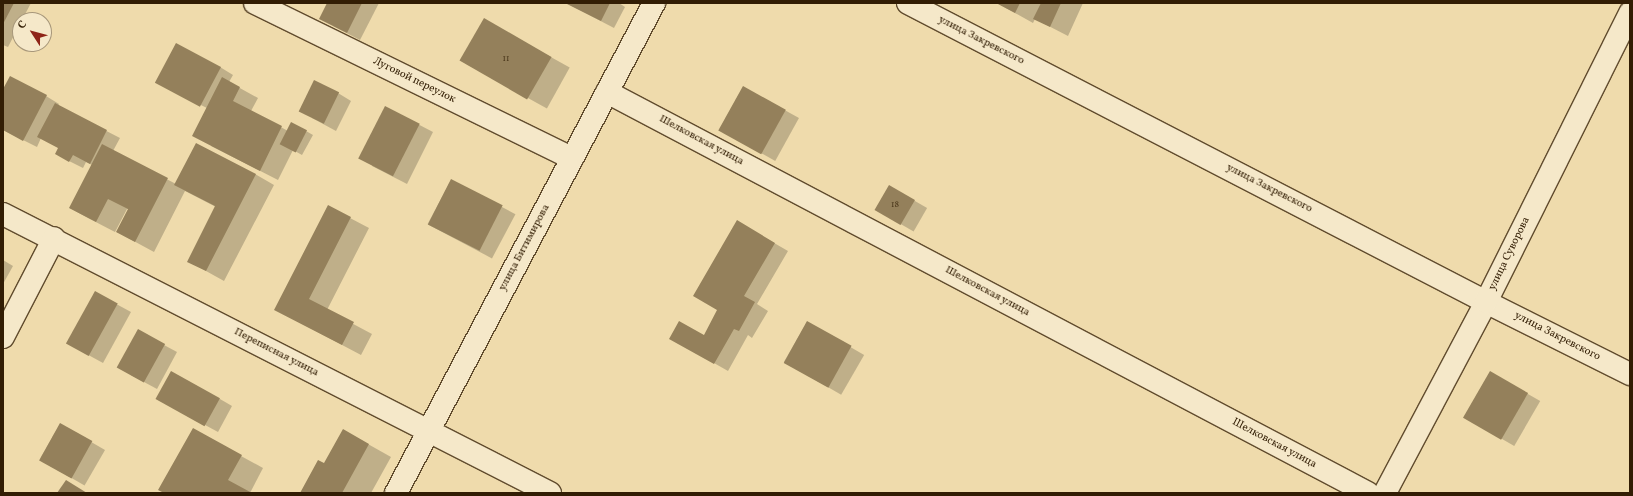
<!DOCTYPE html>
<meta charset="utf-8">
<style>
body{margin:0}
#map{position:relative;width:1633px;height:496px;overflow:hidden;background:#efdbac;font-family:Vollkorn,serif}
div>[style]{position:absolute}
.shadow>*{inset:0;background:#0003;transform-origin:0 0}
.building>*{inset:0;background:#94805b;transform-origin:0 0}
.roads{filter:drop-shadow(1px 0 #614c2e) drop-shadow(-1px 0 #614c2e) drop-shadow(0 1px #614c2e) drop-shadow(0 -1px #614c2e)}
.minor>*{height:22px;margin:-11px;padding:0 11px;transform-origin:11px;border-radius:11px;background:#f5e8c9}
span{translate:-50% -50%;white-space:nowrap;text-align:center;line-height:1.15;-webkit-text-stroke:3px #f5e8c9;paint-order:stroke}
.number-label{font-size:9px;color:#4a361a}
.number-label span{-webkit-text-stroke-width:0}
.street-label{font-size:11px;color:#321d04}
.frame{position:absolute;inset:0;border:4px solid #321d04;pointer-events:none}
.north{position:absolute;left:12px;top:12px;width:40px;height:40px;box-sizing:border-box;background:#f5e8c9;border:1px solid #a7977a;border-radius:50%;rotate:306deg;font-size:11px;font-weight:700;line-height:16px;text-align:center;color:#321d04}
.north::after{content:'';display:block;margin:auto;width:14px;height:18px;background:#8f2418;clip-path:polygon(50% 0,100% 100%,50% 72%,0 100%)}
</style>
<div id="map">
<div class="shadow">
<div style="clip-path:polygon(3px 3px,31px 3px,22px 20px,20px 20px,20px 24px,8px 47px,3px 45px)"></div>
<div style="clip-path:polygon(328px 3px,379px 3px,360px 40px,333px 26px)"></div>
<div style="clip-path:polygon(566px 3px,619px 3px,625px 7px,614px 28px)"></div>
<div style="clip-path:polygon(997px 3px,1083px 3px,1068px 36px,1035px 19px,1033px 23px)"></div>
<div style="left:484px;top:20px;width:98px;height:47px;rotate:29deg"></div>
<div style="clip-path:polygon(220px 67px,233px 75px,229px 82px,258px 98px,251px 111px,288px 131px,306px 131px,313px 135px,302px 155px,293px 150px,278px 180px,211px 146px,207px 108px,170px 90px)"></div>
<div style="left:743px;top:87px;width:64px;height:49px;rotate:29deg"></div>
<div style="clip-path:polygon(3px 91px,46px 96px,59px 104px,58px 106px,120px 138px,113px 151px,176px 184px,255px 174px,274px 185px,224px 281px,188px 261px,216px 207px,185px 191px,154px 252px,117px 232px,129px 209px,127px 209px,115px 232px,88px 218px,70px 208px,92px 165px,86px 162px,83px 168px,69px 161px,59px 148px,41px 138px,37px 147px,3px 130px)"></div>
<div style="clip-path:polygon(338px 93px,351px 101px,336px 131px,312px 118px)"></div>
<div style="clip-path:polygon(385px 107px,433px 132px,407px 184px,372px 166px)"></div>
<div style="left:451px;top:180px;width:73px;height:50px;rotate:28deg"></div>
<div style="left:889px;top:186px;width:44px;height:27px;rotate:30deg"></div>
<div style="clip-path:polygon(350px 218px,369px 228px,327px 310px,372px 334px,361px 355px,276px 310px)"></div>
<div style="clip-path:polygon(738px 222px,788px 251px,757px 304px,768px 311px,752px 338px,748px 335px,728px 371px,670px 338px,704px 336px,719px 310px)"></div>
<div style="clip-path:polygon(3px 260px,13px 266px,3px 284px)"></div>
<div style="clip-path:polygon(96px 293px,131px 312px,103px 363px,81px 351px)"></div>
<div style="left:807px;top:322px;width:66px;height:46px;rotate:30deg"></div>
<div style="clip-path:polygon(164px 345px,177px 352px,157px 389px,131px 375px)"></div>
<div style="left:1490px;top:372px;width:58px;height:52px;rotate:30deg"></div>
<div style="clip-path:polygon(220px 399px,232px 406px,218px 432px,170px 406px)"></div>
<div style="left:60px;top:424px;width:52px;height:41px;rotate:30deg"></div>
<div style="clip-path:polygon(343px 430px,391px 457px,371px 493px,301px 493px,324px 465px)"></div>
<div style="clip-path:polygon(241px 456px,263px 468px,250px 493px,166px 493px)"></div>
</div>
<div class="building">
<div style="clip-path:polygon(3px 3px,14px 3px,3px 24px)"></div>
<div style="clip-path:polygon(327px 3px,362px 3px,347px 33px,319px 19px)"></div>
<div style="clip-path:polygon(565px 3px,610px 3px,601px 21px)"></div>
<div style="clip-path:polygon(996px 3px,1020px 3px,1015px 13px)"></div>
<div style="clip-path:polygon(1041px 3px,1061px 3px,1050px 27px,1033px 19px)"></div>
<div style="left:484px;top:18px;width:78px;height:49px;rotate:30deg"></div>
<div style="left:176px;top:43px;width:51px;height:45px;rotate:28deg"></div>
<div style="clip-path:polygon(10px 76px,47px 95px,23px 141px,3px 130px,3px 89px)"></div>
<div style="clip-path:polygon(222px 77px,240px 87px,233px 101px,282px 126px,260px 171px,192px 136px)"></div>
<div style="left:314px;top:80px;width:28px;height:35px;rotate:26deg"></div>
<div style="left:743px;top:86px;width:49px;height:51px;rotate:29deg"></div>
<div style="clip-path:polygon(55px 103px,107px 130px,90px 164px,73px 155px,69px 162px,55px 154px,58px 148px,37px 137px)"></div>
<div style="left:385px;top:106px;width:39px;height:59px;rotate:27deg"></div>
<div style="left:291px;top:122px;width:18px;height:25px;rotate:27deg"></div>
<div style="clip-path:polygon(196px 143px,256px 174px,206px 271px,187px 262px,215px 206px,174px 185px)"></div>
<div style="clip-path:polygon(102px 144px,168px 178px,135px 242px,116px 232px,128px 209px,108px 199px,96px 222px,69px 208px)"></div>
<div style="left:451px;top:179px;width:58px;height:51px;rotate:27deg"></div>
<div style="left:889px;top:185px;width:30px;height:29px;rotate:30deg"></div>
<div style="clip-path:polygon(328px 205px,351px 217px,309px 299px,354px 322px,342px 345px,274px 310px)"></div>
<div style="clip-path:polygon(737px 220px,775px 243px,744px 296px,755px 302px,739px 331px,734px 329px,714px 364px,669px 339px,679px 321px,704px 335px,717px 310px,693px 296px)"></div>
<div style="left:95px;top:291px;width:26px;height:60px;rotate:29deg"></div>
<div style="left:807px;top:321px;width:51px;height:48px;rotate:29deg"></div>
<div style="left:138px;top:329px;width:31px;height:44px;rotate:29deg"></div>
<div style="left:171px;top:371px;width:56px;height:32px;rotate:29deg"></div>
<div style="left:1490px;top:371px;width:44px;height:54px;rotate:30deg"></div>
<div style="left:60px;top:423px;width:37px;height:43px;rotate:29deg"></div>
<div style="clip-path:polygon(193px 428px,242px 455px,228px 480px,252px 493px,164px 493px,158px 490px)"></div>
<div style="clip-path:polygon(343px 429px,369px 444px,342px 493px,300px 493px,318px 460px,324px 463px)"></div>
<div style="clip-path:polygon(66px 480px,87px 493px,57px 493px)"></div>
</div>
<div class="roads">
<div class="minor">
<div style="left:255px;top:3px;width:353px;rotate:26.1deg"></div>
<div style="left:908px;top:3px;width:651px;rotate:27.35deg"></div>
<div style="left:1486px;top:302px;width:161px;rotate:26.6deg"></div>
<div style="left:607px;top:92px;width:860px;rotate:27.79deg"></div>
<div style="left:3px;top:214px;width:614px;rotate:27.02deg"></div>
<div style="left:3px;top:337px;width:111px;rotate:-62.7deg"></div>
<div style="left:396px;top:493px;width:554px;rotate:-62.23deg"></div>
<div style="left:1385px;top:493px;width:216px;rotate:-62.1deg"></div>
<div style="left:1486px;top:302px;width:323px;rotate:-63.5deg"></div>
</div>
</div>
<div class="number-label">
<span style="left:506px;top:59px">11</span>
<span style="left:895px;top:205px">18</span>
</div>
<div class="street-label">
<span style="left:981px;top:41px;rotate:27deg">улица Закревского</span>
<span style="left:414px;top:81px;rotate:26deg">Луговой переулок</span>
<span style="left:701px;top:141px;rotate:28deg">Шелковская улица</span>
<span style="left:1269px;top:189px;rotate:27deg">улица Закревского</span>
<span style="left:525px;top:248px;rotate:-62deg">улица Битимирова</span>
<span style="left:1510px;top:254px;rotate:-64deg">улица Суворова</span>
<span style="left:987px;top:292px;rotate:28deg">Шелковская улица</span>
<span style="left:1557px;top:337px;rotate:27deg">улица Закревского</span>
<span style="left:276px;top:353px;rotate:27deg">Переписная улица</span>
<span style="left:1274px;top:444px;rotate:28deg">Шелковская улица</span>
</div>
<div class="frame"></div>
<div class="north">С</div>
</div>
